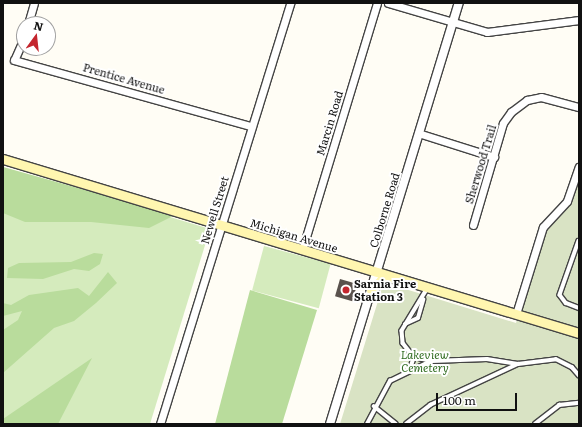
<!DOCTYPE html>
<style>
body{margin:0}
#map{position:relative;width:582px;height:427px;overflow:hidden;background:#fffdf5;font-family:Literata,serif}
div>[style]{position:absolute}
.green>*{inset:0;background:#d5ebbd;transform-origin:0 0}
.forest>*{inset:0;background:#b9dc9c}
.cemetery>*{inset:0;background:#d9e3c4}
.building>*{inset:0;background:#5a524d;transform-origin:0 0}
.roads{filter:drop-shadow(1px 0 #444) drop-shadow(-1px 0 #444) drop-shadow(0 1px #444) drop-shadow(0 -1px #444)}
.service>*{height:3.5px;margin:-1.75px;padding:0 1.75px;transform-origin:1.75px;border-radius:1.75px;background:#fff}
.minor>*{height:7px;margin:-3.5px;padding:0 3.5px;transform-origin:3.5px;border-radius:3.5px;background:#fff}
.tertiary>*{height:8px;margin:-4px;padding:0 4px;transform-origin:4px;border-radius:4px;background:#fff}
.secondary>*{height:9px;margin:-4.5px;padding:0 4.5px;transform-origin:4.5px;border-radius:4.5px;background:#fff6b0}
.dots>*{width:11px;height:11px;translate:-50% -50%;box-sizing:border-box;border:2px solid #fff;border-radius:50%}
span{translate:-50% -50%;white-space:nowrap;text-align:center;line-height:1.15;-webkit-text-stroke:4px #fff;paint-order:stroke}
.street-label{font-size:11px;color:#111}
.poi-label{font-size:11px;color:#111;font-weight:700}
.left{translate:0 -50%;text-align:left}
.park-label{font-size:11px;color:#2f6b1f;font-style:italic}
.frame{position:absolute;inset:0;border:4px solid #111;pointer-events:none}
.north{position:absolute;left:16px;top:16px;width:40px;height:40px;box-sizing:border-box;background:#fff;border:1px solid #a0a0a0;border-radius:50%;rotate:15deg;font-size:11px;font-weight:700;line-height:16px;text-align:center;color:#111}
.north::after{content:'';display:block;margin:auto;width:14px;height:18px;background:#c4262e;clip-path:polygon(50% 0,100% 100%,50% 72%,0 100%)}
.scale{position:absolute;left:436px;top:393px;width:81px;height:18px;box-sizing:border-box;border:2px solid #111;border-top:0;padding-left:5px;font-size:12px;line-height:14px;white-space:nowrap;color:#111;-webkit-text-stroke:3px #fff;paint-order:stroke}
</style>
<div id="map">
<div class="green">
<div style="clip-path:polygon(3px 167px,210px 229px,150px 424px,3px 424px)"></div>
<div style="left:264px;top:246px;width:69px;height:46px;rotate:15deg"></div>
</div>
<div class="forest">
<div style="clip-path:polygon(3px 167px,175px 215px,149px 228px,91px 222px,25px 222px,3px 213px)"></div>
<div style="clip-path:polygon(94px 253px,103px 254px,100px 264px,89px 271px,74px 269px,43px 279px,7px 278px,8px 268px,19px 263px,71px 262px)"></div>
<div style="clip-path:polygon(108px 272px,117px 283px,96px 303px,74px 321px,54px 328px,3px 373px,3px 330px,18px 320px,22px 311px,3px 316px,3px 303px,11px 305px,29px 295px,78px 288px,89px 296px)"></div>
<div style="clip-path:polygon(250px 290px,317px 310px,282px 424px,215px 424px)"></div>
<div style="clip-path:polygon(92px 358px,58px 424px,3px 424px,3px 419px)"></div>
</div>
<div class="cemetery">
<div style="clip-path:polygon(579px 160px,579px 424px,340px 424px,382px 288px,389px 284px,516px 323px,549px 216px,569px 193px)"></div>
</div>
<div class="building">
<div style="left:340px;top:279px;width:18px;height:18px;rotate:16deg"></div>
</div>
<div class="roads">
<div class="service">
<div style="left:579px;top:241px;width:57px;rotate:109.4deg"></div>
<div style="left:560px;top:295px;width:10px;rotate:53deg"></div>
<div style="left:566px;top:303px;width:14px;rotate:21deg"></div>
<div style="left:428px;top:288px;width:50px;rotate:121.2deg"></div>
<div style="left:402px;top:331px;width:12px;rotate:85deg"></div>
<div style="left:403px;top:343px;width:18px;rotate:52deg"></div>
<div style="left:414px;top:357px;width:18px;rotate:13deg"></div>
<div style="left:432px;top:361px;width:55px;rotate:-2.1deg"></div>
<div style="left:487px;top:359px;width:31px;rotate:9deg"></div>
<div style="left:405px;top:324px;width:14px;rotate:-25deg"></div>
<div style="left:418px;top:318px;width:19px;rotate:-74deg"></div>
<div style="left:410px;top:369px;width:13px;rotate:-72deg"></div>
<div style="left:374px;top:406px;width:28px;rotate:39deg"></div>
<div style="left:367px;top:424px;width:49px;rotate:-61.9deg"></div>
<div style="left:390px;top:381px;width:46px;rotate:-26deg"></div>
<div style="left:406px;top:424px;width:31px;rotate:-38deg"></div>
<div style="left:430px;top:405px;width:97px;rotate:-25deg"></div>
<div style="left:518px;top:364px;width:38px;rotate:-7deg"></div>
<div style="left:556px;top:359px;width:18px;rotate:27deg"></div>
<div style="left:572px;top:367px;width:11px;rotate:49deg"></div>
<div style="left:535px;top:424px;width:31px;rotate:-38deg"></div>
<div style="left:559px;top:405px;width:20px;rotate:-6deg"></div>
</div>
<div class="minor">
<div style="left:388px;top:3px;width:103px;rotate:16.3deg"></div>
<div style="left:487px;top:32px;width:93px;rotate:-7.4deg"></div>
<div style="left:28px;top:24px;width:22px;rotate:-74deg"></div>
<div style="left:24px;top:38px;width:24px;rotate:114deg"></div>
<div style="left:14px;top:60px;width:246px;rotate:15.6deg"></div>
<div style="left:418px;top:133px;width:80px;rotate:17.5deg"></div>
<div style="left:473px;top:225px;width:106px;rotate:-73.6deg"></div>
<div style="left:503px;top:123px;width:14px;rotate:-54deg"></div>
<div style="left:511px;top:112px;width:20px;rotate:-37deg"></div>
<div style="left:527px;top:100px;width:14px;rotate:-12deg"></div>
<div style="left:541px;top:97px;width:39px;rotate:15deg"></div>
<div style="left:302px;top:250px;width:258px;rotate:-73.1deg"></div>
<div style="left:516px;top:314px;width:91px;rotate:-72.8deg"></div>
<div style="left:543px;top:227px;width:35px;rotate:-47deg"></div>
<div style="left:567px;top:201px;width:36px;rotate:-71deg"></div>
<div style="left:160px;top:424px;width:441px;rotate:-72.8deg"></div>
</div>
<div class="tertiary">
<div style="left:330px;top:424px;width:440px;rotate:-73deg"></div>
</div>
<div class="secondary">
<div style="left:3px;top:159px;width:602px;rotate:16.81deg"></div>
<div style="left:371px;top:290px;width:14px;rotate:-45deg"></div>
<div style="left:381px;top:280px;width:11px;rotate:-10deg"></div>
</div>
</div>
<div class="dots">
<div style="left:346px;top:290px;background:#c4262e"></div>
</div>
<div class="street-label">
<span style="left:124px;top:78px;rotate:16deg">Prentice Avenue</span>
<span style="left:329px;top:123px;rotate:-73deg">Marcin Road</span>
<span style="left:480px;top:164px;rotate:-73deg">Sherwood Trail</span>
<span style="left:214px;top:210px;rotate:-73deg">Newell Street</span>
<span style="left:384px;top:210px;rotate:-73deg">Colborne Road</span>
<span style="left:294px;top:235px;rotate:17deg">Michigan Avenue</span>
</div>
<div class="poi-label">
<span class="left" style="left:354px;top:290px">Sarnia Fire<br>Station 3</span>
</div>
<div class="park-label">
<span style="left:425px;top:361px">Lakeview<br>Cemetery</span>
</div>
<div class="frame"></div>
<div class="north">N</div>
<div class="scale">100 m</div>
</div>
